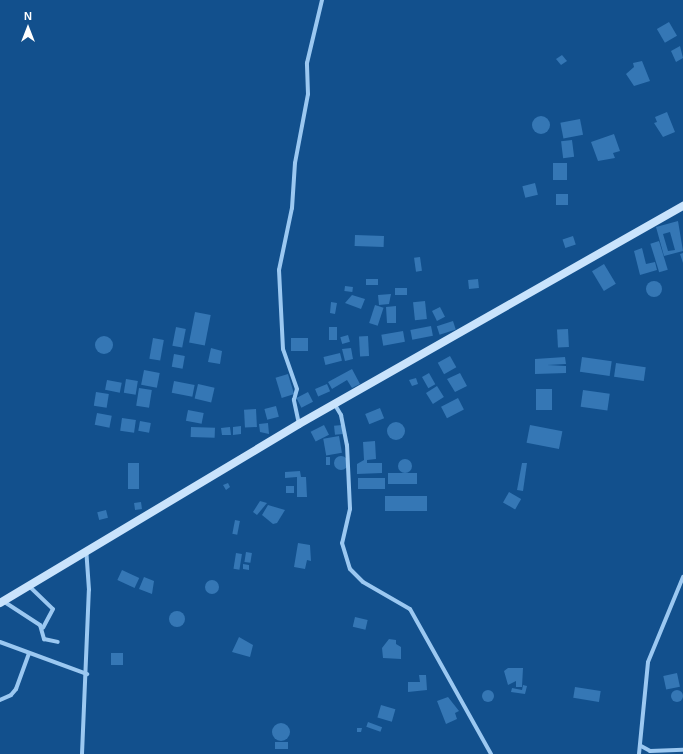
<!DOCTYPE html>
<style>
body{margin:0}
#map{position:relative;width:683px;height:754px;overflow:hidden;background:#12508d;font-family:Arial,sans-serif}
div>[style]{position:absolute}
.building>*{inset:0;background:#3577b5;transform-origin:0 0}
.round{border-radius:50%}
.street>*{height:4px;margin:-2px;padding:0 2px;transform-origin:2px;border-radius:2px;background:#9bc8f1}
.secondary>*{height:8px;margin:-4px;padding:0 4px;transform-origin:4px;border-radius:4px;background:#c9e3fc}
span{translate:-50% -50%;white-space:nowrap;text-align:center;line-height:1.15;-webkit-text-stroke:3px #12508d;paint-order:stroke}
.north{position:absolute;left:8px;top:8px;width:40px;height:40px;-webkit-text-stroke:3px #12508d;paint-order:stroke;rotate:0deg;font-size:11px;font-weight:700;line-height:16px;text-align:center;color:#fff}
.north::after{content:'';display:block;margin:auto;width:14px;height:18px;background:#fff;clip-path:polygon(50% 0,100% 100%,50% 72%,0 100%)}
</style>
<div id="map">
<div class="building">
<div style="left:669px;top:22px;width:16px;height:14px;rotate:60deg"></div>
<div style="clip-path:polygon(680px 46px,683px 58px,676px 62px,671px 51px)"></div>
<div style="clip-path:polygon(562px 55px,567px 61px,561px 65px,556px 59px)"></div>
<div style="clip-path:polygon(642px 61px,650px 81px,634px 86px,626px 74px,634px 67px,633px 63px)"></div>
<div style="clip-path:polygon(667px 112px,675px 132px,663px 137px,654px 123px,657px 122px,655px 117px)"></div>
<div class="round" style="left:532px;top:116px;width:18px;height:18px"></div>
<div style="left:580px;top:119px;width:16px;height:20px;rotate:79deg"></div>
<div style="clip-path:polygon(614px 134px,620px 151px,613px 153px,615px 158px,598px 161px,591px 142px)"></div>
<div style="left:572px;top:140px;width:17px;height:11px;rotate:83deg"></div>
<div style="left:553px;top:163px;width:14px;height:17px"></div>
<div style="left:535px;top:183px;width:12px;height:13px;rotate:76deg"></div>
<div style="left:556px;top:194px;width:12px;height:11px"></div>
<div style="clip-path:polygon(evenodd,678px 221px,683px 251px,664px 256px,656px 227px,678px 221px,670px 232px,675px 250px,668px 251px,663px 234px,670px 232px)"></div>
<div style="left:355px;top:235px;width:29px;height:11px;rotate:2deg"></div>
<div style="left:573px;top:236px;width:9px;height:11px;rotate:72deg"></div>
<div style="left:659px;top:241px;width:30px;height:9px;rotate:73deg"></div>
<div style="clip-path:polygon(642px 248px,646px 264px,655px 262px,657px 270px,640px 275px,634px 251px)"></div>
<div style="clip-path:polygon(683px 253px,683px 263px,680px 254px)"></div>
<div style="left:420px;top:257px;width:14px;height:6px;rotate:82deg"></div>
<div style="left:604px;top:264px;width:23px;height:14px;rotate:59deg"></div>
<div style="left:378px;top:279px;width:6px;height:12px;rotate:90deg"></div>
<div style="left:478px;top:279px;width:9px;height:10px;rotate:84deg"></div>
<div class="round" style="left:646px;top:281px;width:16px;height:16px"></div>
<div style="left:345px;top:286px;width:8px;height:5px;rotate:7deg"></div>
<div style="left:407px;top:288px;width:7px;height:12px;rotate:90deg"></div>
<div style="clip-path:polygon(391px 294px,389px 304px,379px 305px,378px 295px)"></div>
<div style="clip-path:polygon(352px 295px,365px 299px,361px 309px,345px 303px)"></div>
<div style="left:425px;top:301px;width:18px;height:12px;rotate:84deg"></div>
<div style="clip-path:polygon(331px 302px,337px 303px,335px 314px,330px 313px)"></div>
<div style="left:375px;top:305px;width:9px;height:19px;rotate:18deg"></div>
<div style="clip-path:polygon(396px 306px,396px 323px,387px 323px,386px 307px)"></div>
<div style="left:440px;top:307px;width:11px;height:9px;rotate:63deg"></div>
<div style="left:195px;top:312px;width:16px;height:31px;rotate:11deg"></div>
<div style="left:453px;top:321px;width:9px;height:17px;rotate:72deg"></div>
<div style="left:431px;top:326px;width:10px;height:21px;rotate:79deg"></div>
<div style="left:176px;top:327px;width:10px;height:19px;rotate:11deg"></div>
<div style="left:329px;top:327px;width:8px;height:13px"></div>
<div style="left:568px;top:329px;width:18px;height:11px;rotate:87deg"></div>
<div style="left:403px;top:331px;width:11px;height:22px;rotate:80deg"></div>
<div style="left:348px;top:335px;width:7px;height:8px;rotate:74deg"></div>
<div style="left:368px;top:336px;width:20px;height:9px;rotate:87deg"></div>
<div class="round" style="left:95px;top:336px;width:18px;height:18px"></div>
<div style="left:153px;top:338px;width:11px;height:21px;rotate:10deg"></div>
<div style="left:291px;top:338px;width:17px;height:13px"></div>
<div style="clip-path:polygon(211px 348px,222px 351px,220px 364px,208px 362px)"></div>
<div style="clip-path:polygon(351px 348px,353px 359px,345px 361px,342px 349px)"></div>
<div style="left:340px;top:353px;width:8px;height:17px;rotate:76deg"></div>
<div style="left:174px;top:354px;width:11px;height:13px;rotate:10deg"></div>
<div style="left:450px;top:356px;width:13px;height:14px;rotate:61deg"></div>
<div style="clip-path:polygon(565px 357px,566px 364px,547px 365px,566px 366px,566px 373px,535px 374px,535px 359px)"></div>
<div style="left:582px;top:357px;width:30px;height:15px;rotate:8deg"></div>
<div style="left:616px;top:363px;width:30px;height:14px;rotate:8deg"></div>
<div style="clip-path:polygon(352px 369px,360px 384px,352px 388px,347px 380px,332px 389px,328px 382px)"></div>
<div style="left:144px;top:370px;width:16px;height:15px;rotate:11deg"></div>
<div style="left:429px;top:373px;width:13px;height:8px;rotate:61deg"></div>
<div style="clip-path:polygon(460px 373px,467px 386px,455px 392px,447px 379px)"></div>
<div style="left:288px;top:374px;width:21px;height:13px;rotate:73deg"></div>
<div style="clip-path:polygon(416px 378px,418px 384px,412px 386px,409px 380px)"></div>
<div style="left:126px;top:379px;width:12px;height:14px;rotate:9deg"></div>
<div style="left:107px;top:380px;width:15px;height:10px;rotate:11deg"></div>
<div style="left:174px;top:381px;width:21px;height:12px;rotate:11deg"></div>
<div style="left:198px;top:384px;width:17px;height:15px;rotate:13deg"></div>
<div style="left:327px;top:384px;width:8px;height:13px;rotate:67deg"></div>
<div style="left:437px;top:386px;width:13px;height:13px;rotate:58deg"></div>
<div style="left:139px;top:388px;width:13px;height:18px;rotate:9deg"></div>
<div style="left:552px;top:389px;width:21px;height:16px;rotate:90deg"></div>
<div style="left:583px;top:390px;width:27px;height:17px;rotate:8deg"></div>
<div style="left:96px;top:392px;width:13px;height:14px;rotate:9deg"></div>
<div style="left:308px;top:392px;width:11px;height:13px;rotate:63deg"></div>
<div style="left:458px;top:398px;width:13px;height:19px;rotate:63deg"></div>
<div style="left:276px;top:406px;width:11px;height:12px;rotate:75deg"></div>
<div style="left:380px;top:408px;width:11px;height:16px;rotate:68deg"></div>
<div style="left:256px;top:409px;width:18px;height:12px;rotate:87deg"></div>
<div style="left:188px;top:410px;width:16px;height:11px;rotate:11deg"></div>
<div style="left:97px;top:413px;width:15px;height:12px;rotate:11deg"></div>
<div style="left:122px;top:418px;width:14px;height:13px;rotate:8deg"></div>
<div style="left:140px;top:421px;width:11px;height:10px;rotate:10deg"></div>
<div class="round" style="left:387px;top:422px;width:18px;height:18px"></div>
<div style="clip-path:polygon(268px 423px,269px 434px,260px 432px,259px 424px)"></div>
<div style="left:324px;top:425px;width:11px;height:15px;rotate:63deg"></div>
<div style="left:342px;top:425px;width:9px;height:8px;rotate:84deg"></div>
<div style="left:530px;top:425px;width:33px;height:18px;rotate:11deg"></div>
<div style="clip-path:polygon(241px 426px,241px 434px,233px 435px,233px 427px)"></div>
<div style="left:191px;top:427px;width:24px;height:10px;rotate:2deg"></div>
<div style="clip-path:polygon(230px 427px,231px 435px,222px 435px,221px 428px)"></div>
<div style="left:339px;top:436px;width:17px;height:16px;rotate:80deg"></div>
<div style="clip-path:polygon(375px 441px,376px 459px,367px 460px,367px 463px,382px 463px,382px 473px,357px 474px,357px 464px,364px 460px,363px 442px)"></div>
<div class="round" style="left:334px;top:456px;width:14px;height:14px"></div>
<div style="left:326px;top:457px;width:4px;height:8px"></div>
<div class="round" style="left:398px;top:459px;width:14px;height:14px"></div>
<div style="left:128px;top:463px;width:11px;height:26px"></div>
<div style="clip-path:polygon(522px 463px,527px 463px,523px 491px,517px 490px)"></div>
<div style="clip-path:polygon(300px 471px,301px 477px,306px 477px,307px 497px,297px 497px,297px 477px,285px 478px,285px 472px)"></div>
<div style="left:417px;top:473px;width:11px;height:29px;rotate:90deg"></div>
<div style="left:385px;top:478px;width:11px;height:27px;rotate:90deg"></div>
<div style="clip-path:polygon(228px 483px,230px 487px,226px 490px,223px 485px)"></div>
<div style="left:286px;top:486px;width:8px;height:7px"></div>
<div style="left:509px;top:492px;width:14px;height:12px;rotate:30deg"></div>
<div style="left:427px;top:496px;width:15px;height:42px;rotate:90deg"></div>
<div style="clip-path:polygon(260px 501px,267px 503px,257px 515px,253px 512px)"></div>
<div style="left:141px;top:502px;width:7px;height:7px;rotate:82deg"></div>
<div style="clip-path:polygon(268px 505px,285px 510px,277px 523px,273px 524px,262px 515px)"></div>
<div style="left:106px;top:510px;width:8px;height:9px;rotate:76deg"></div>
<div style="left:235px;top:520px;width:5px;height:14px;rotate:11deg"></div>
<div style="clip-path:polygon(298px 543px,310px 545px,311px 561px,307px 560px,305px 569px,294px 567px)"></div>
<div style="left:246px;top:552px;width:6px;height:10px;rotate:9deg"></div>
<div style="left:236px;top:553px;width:6px;height:16px;rotate:9deg"></div>
<div style="clip-path:polygon(243px 564px,249px 565px,249px 570px,243px 569px)"></div>
<div style="left:122px;top:570px;width:19px;height:11px;rotate:25deg"></div>
<div style="clip-path:polygon(144px 577px,154px 581px,152px 594px,139px 589px)"></div>
<div class="round" style="left:205px;top:580px;width:14px;height:14px"></div>
<div class="round" style="left:169px;top:611px;width:16px;height:16px"></div>
<div style="left:355px;top:617px;width:13px;height:10px;rotate:13deg"></div>
<div style="clip-path:polygon(239px 637px,253px 645px,250px 657px,232px 652px)"></div>
<div style="clip-path:polygon(389px 639px,396px 640px,396px 644px,401px 647px,401px 659px,383px 658px,382px 648px)"></div>
<div style="left:111px;top:653px;width:12px;height:12px"></div>
<div style="clip-path:polygon(508px 668px,523px 668px,522px 687px,516px 687px,516px 681px,508px 685px,504px 671px)"></div>
<div style="left:677px;top:673px;width:14px;height:14px;rotate:78deg"></div>
<div style="clip-path:polygon(419px 675px,426px 675px,427px 690px,408px 692px,408px 682px,420px 682px)"></div>
<div style="clip-path:polygon(523px 685px,527px 686px,525px 694px,511px 692px,512px 688px,522px 690px)"></div>
<div style="left:575px;top:687px;width:26px;height:11px;rotate:9deg"></div>
<div class="round" style="left:671px;top:690px;width:12px;height:12px"></div>
<div class="round" style="left:482px;top:690px;width:12px;height:12px"></div>
<div style="clip-path:polygon(448px 697px,459px 711px,455px 713px,457px 719px,446px 724px,437px 701px)"></div>
<div style="left:381px;top:705px;width:15px;height:13px;rotate:16deg"></div>
<div style="left:368px;top:722px;width:15px;height:5px;rotate:20deg"></div>
<div class="round" style="left:272px;top:723px;width:18px;height:18px"></div>
<div style="clip-path:polygon(357px 728px,362px 728px,361px 732px,357px 732px)"></div>
<div style="left:275px;top:742px;width:13px;height:7px"></div>
</div>
<div class="street">
<div style="left:335px;top:405px;width:12px;rotate:59deg"></div>
<div style="left:341px;top:415px;width:31px;rotate:79deg"></div>
<div style="left:347px;top:445px;width:64px;rotate:87.3deg"></div>
<div style="left:350px;top:509px;width:35px;rotate:103deg"></div>
<div style="left:342px;top:543px;width:27px;rotate:73deg"></div>
<div style="left:350px;top:569px;width:18px;rotate:45deg"></div>
<div style="left:363px;top:582px;width:54px;rotate:29.9deg"></div>
<div style="left:410px;top:609px;width:166px;rotate:60.8deg"></div>
<div style="left:299px;top:424px;width:25px;rotate:-102deg"></div>
<div style="left:294px;top:400px;width:11px;rotate:-75deg"></div>
<div style="left:297px;top:389px;width:42px;rotate:-109.3deg"></div>
<div style="left:283px;top:349px;width:79px;rotate:-92.9deg"></div>
<div style="left:279px;top:270px;width:63px;rotate:-78.2deg"></div>
<div style="left:292px;top:208px;width:45px;rotate:-86.2deg"></div>
<div style="left:295px;top:163px;width:70px;rotate:-79.3deg"></div>
<div style="left:308px;top:94px;width:31px;rotate:-92deg"></div>
<div style="left:307px;top:63px;width:65px;rotate:-76.6deg"></div>
<div style="left:29px;top:586px;width:33px;rotate:44deg"></div>
<div style="left:53px;top:609px;width:21px;rotate:118deg"></div>
<div style="left:3px;top:601px;width:44px;rotate:33deg"></div>
<div style="left:40px;top:625px;width:15px;rotate:74deg"></div>
<div style="left:44px;top:639px;width:14px;rotate:12deg"></div>
<div style="left:0;top:642px;width:93px;rotate:20.2deg"></div>
<div style="left:0;top:700px;width:12px;rotate:-24deg"></div>
<div style="left:11px;top:695px;width:8px;rotate:-50deg"></div>
<div style="left:16px;top:689px;width:37px;rotate:-70deg"></div>
<div style="left:641px;top:746px;width:10px;rotate:29deg"></div>
<div style="left:650px;top:751px;width:33px;rotate:-2deg"></div>
<div style="left:82px;top:754px;width:164px;rotate:-87.6deg"></div>
<div style="left:89px;top:590px;width:39px;rotate:-94deg"></div>
<div style="left:639px;top:754px;width:92px;rotate:-84.4deg"></div>
<div style="left:648px;top:662px;width:92px;rotate:-67.6deg"></div>
</div>
<div class="secondary">
<div style="left:0;top:603px;width:348px;rotate:-30.9deg"></div>
<div style="left:299px;top:424px;width:442px;rotate:-29.6deg"></div>
</div>
<div class="north">N</div>
</div>
